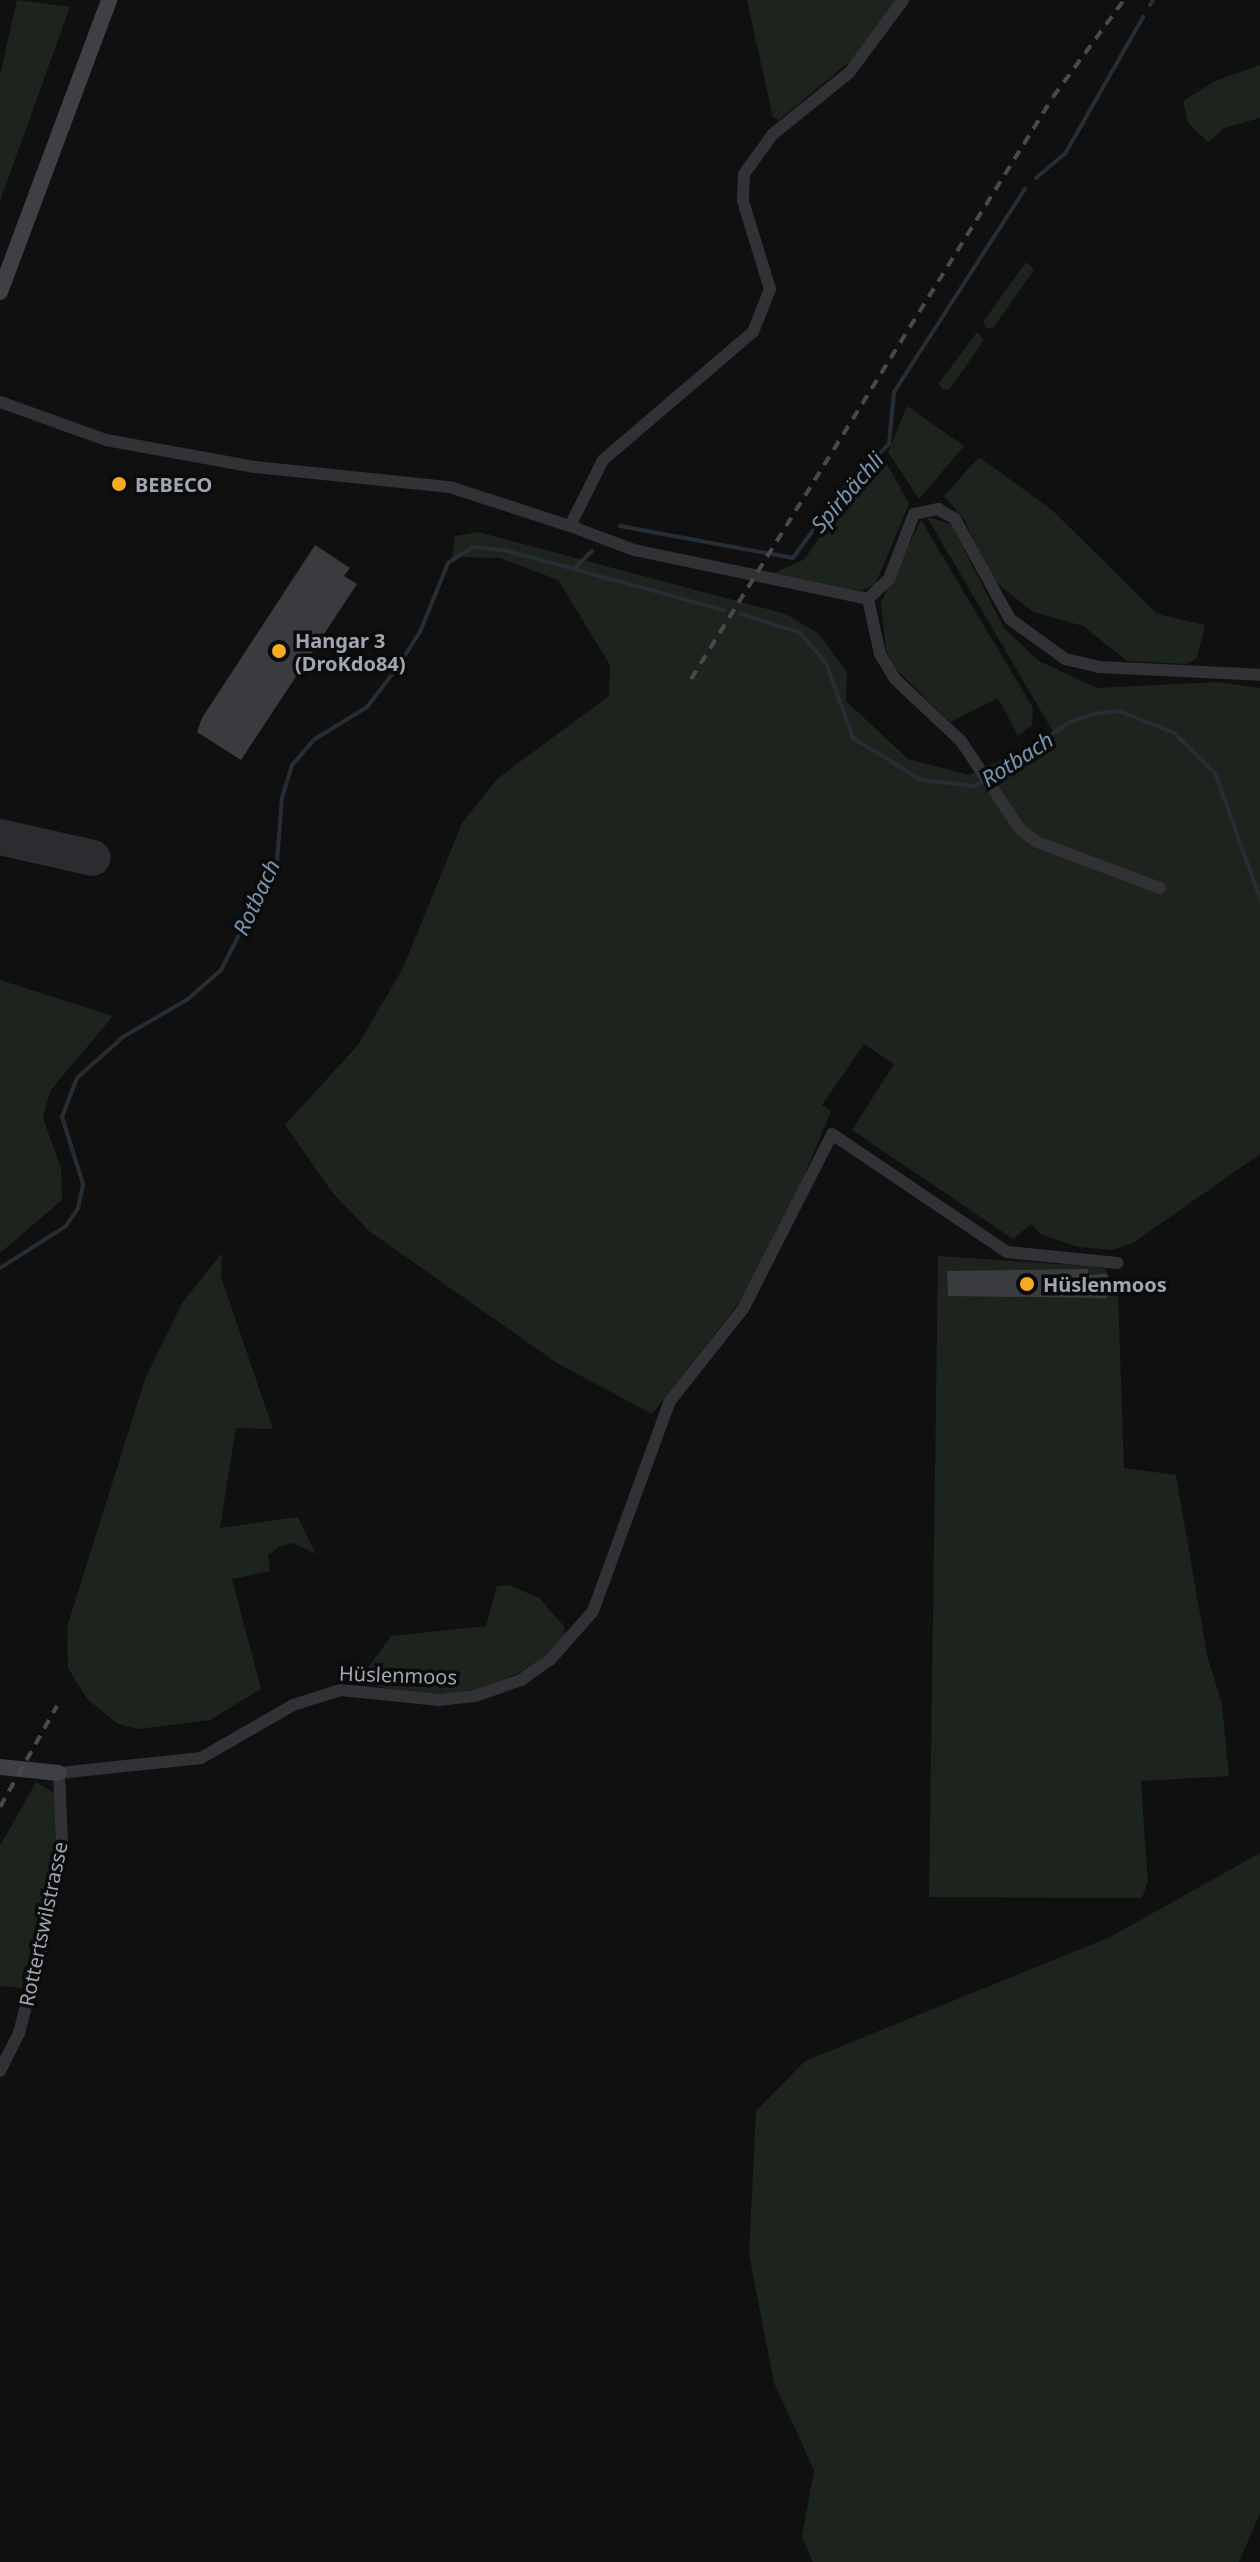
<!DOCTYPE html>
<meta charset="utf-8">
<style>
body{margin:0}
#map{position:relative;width:1260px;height:2562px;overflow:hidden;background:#101011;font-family:"Noto Sans",sans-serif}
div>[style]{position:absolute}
.green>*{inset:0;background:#1c241d}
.stream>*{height:4px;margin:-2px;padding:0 2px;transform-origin:2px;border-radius:2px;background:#262e35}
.taxiway>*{height:36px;margin:-18px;padding:0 18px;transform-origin:18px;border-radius:18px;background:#2c2c30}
.building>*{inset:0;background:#3a3b3e}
.street>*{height:12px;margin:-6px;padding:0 6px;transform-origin:6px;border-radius:6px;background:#313136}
.secondary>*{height:16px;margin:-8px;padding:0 8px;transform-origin:8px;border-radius:8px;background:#3f4046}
.rail>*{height:4px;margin-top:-2px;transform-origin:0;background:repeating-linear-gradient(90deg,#48494f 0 10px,transparent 0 18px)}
.dots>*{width:22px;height:22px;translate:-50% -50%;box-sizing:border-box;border:4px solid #0b0b0c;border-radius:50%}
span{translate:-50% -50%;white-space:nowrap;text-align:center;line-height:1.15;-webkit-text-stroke:7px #0b0b0c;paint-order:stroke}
.poi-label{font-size:20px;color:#a0a6b2;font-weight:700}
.left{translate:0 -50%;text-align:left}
.street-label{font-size:20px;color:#a0a6b2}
.water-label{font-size:22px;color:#7695af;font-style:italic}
</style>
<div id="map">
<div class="green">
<div style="clip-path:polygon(17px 0,70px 7px,0 201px,0 75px)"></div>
<div style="clip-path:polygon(747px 0,896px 0,861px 52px,779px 120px,773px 117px)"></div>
<div style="clip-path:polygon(1260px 65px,1260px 118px,1224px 128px,1208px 142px,1188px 123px,1183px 101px,1215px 81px)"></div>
<div style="clip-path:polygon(1026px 262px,1034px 270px,993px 328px,986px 328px,983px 322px)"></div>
<div style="clip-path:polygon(977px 332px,984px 340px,949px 390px,942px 389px,939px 383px)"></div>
<div style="clip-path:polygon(907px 406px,964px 446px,919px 499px,888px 452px)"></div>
<div style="clip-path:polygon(979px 457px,1052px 510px,1157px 614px,1205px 625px,1197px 658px,1187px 664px,1127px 661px,1083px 626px,1033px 612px,992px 579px,964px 519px,944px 496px)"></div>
<div style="clip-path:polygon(886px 462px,909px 504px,875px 585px,861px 591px,774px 573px,805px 559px,850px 492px)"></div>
<div style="clip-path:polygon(927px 517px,951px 524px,1004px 628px,1039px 661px,1097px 688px,1217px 682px,1260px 688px,1260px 1154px,1133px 1243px,1112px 1250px,1078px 1247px,1040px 1234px,1031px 1224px,1013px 1239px,852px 1130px,894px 1064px,864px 1044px,822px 1105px,831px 1111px,781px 1232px,749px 1290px,652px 1414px,557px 1363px,369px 1231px,332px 1192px,285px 1125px,358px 1045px,403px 968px,462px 823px,498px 778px,609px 696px,610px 665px,558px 580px,500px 558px,452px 557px,455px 536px,478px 532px,786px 614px,819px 634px,847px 672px,846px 701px,908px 759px,969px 775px,1055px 735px)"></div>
<div style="clip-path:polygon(921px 520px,1033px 708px,1032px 725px,1018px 736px,998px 698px,950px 722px,895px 668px,886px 650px,881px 602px)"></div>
<div style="clip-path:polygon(0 980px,113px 1016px,50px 1091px,43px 1118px,61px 1168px,62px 1200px,0 1253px)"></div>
<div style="clip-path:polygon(222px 1253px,221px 1277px,273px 1429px,236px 1428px,220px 1528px,298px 1517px,316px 1554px,294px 1543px,280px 1546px,268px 1555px,270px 1571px,232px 1579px,261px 1689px,210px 1720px,138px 1729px,118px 1724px,87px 1699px,68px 1668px,67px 1627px,145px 1379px,182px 1303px)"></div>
<div style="clip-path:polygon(938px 1256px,1090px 1266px,1105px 1269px,1118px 1294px,1124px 1468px,1176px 1475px,1207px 1655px,1222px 1704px,1229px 1776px,1141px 1781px,1148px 1881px,1142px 1898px,929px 1897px)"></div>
<div style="clip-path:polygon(509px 1585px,539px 1598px,564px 1626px,565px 1637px,535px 1665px,485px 1688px,456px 1693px,416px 1694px,365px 1684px,368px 1668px,391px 1636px,486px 1626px,497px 1586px)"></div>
<div style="clip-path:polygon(36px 1782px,54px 1793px,59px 1831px,22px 1988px,0 1986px,0 1846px)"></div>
<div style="clip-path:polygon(1260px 1853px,1260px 2513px,1239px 2562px,813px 2562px,802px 2537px,814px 2470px,774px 2383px,749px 2254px,756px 2111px,805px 2061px,1110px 1937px)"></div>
</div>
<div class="stream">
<div style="left:1150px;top:5px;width:6px;rotate:-59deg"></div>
<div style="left:1036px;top:178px;width:38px;rotate:-40deg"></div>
<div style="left:1065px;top:154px;width:158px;rotate:-60.3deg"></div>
<div style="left:620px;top:526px;width:176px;rotate:10.5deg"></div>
<div style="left:793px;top:558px;width:80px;rotate:-54.1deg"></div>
<div style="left:840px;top:493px;width:69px;rotate:-45deg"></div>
<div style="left:889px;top:444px;width:52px;rotate:-84.5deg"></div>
<div style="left:894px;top:392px;width:242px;rotate:-57.2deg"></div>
<div style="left:575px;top:568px;width:24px;rotate:-45deg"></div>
<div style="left:740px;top:614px;width:62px;rotate:17deg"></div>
<div style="left:799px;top:632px;width:41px;rotate:48.9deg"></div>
<div style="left:826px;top:663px;width:80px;rotate:70.2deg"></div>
<div style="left:853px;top:738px;width:80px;rotate:31.7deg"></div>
<div style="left:921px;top:780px;width:54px;rotate:6.3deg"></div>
<div style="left:975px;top:786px;width:115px;rotate:-34deg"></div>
<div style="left:1070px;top:722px;width:26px;rotate:-18deg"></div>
<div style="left:1095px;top:714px;width:24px;rotate:-7deg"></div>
<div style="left:1119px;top:711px;width:59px;rotate:21.8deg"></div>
<div style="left:1174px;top:733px;width:57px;rotate:44.3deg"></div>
<div style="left:1215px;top:773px;width:133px;rotate:70.2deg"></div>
<div style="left:0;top:1268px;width:78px;rotate:-32.5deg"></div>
<div style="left:66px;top:1226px;width:22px;rotate:-56deg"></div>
<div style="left:78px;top:1208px;width:25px;rotate:-78deg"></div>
<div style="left:83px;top:1184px;width:70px;rotate:-107.4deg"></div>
<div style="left:62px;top:1117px;width:42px;rotate:-69deg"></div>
<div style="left:77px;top:1078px;width:62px;rotate:-41.7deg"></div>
<div style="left:123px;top:1037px;width:75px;rotate:-30.3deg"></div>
<div style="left:188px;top:999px;width:44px;rotate:-41.3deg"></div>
<div style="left:221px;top:970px;width:123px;rotate:-62.8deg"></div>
<div style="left:277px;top:861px;width:63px;rotate:-85.5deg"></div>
<div style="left:282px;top:798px;width:34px;rotate:-73deg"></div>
<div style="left:292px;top:765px;width:35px;rotate:-49deg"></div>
<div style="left:315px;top:739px;width:61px;rotate:-31.6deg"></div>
<div style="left:367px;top:707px;width:44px;rotate:-52.4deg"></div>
<div style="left:394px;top:672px;width:48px;rotate:-57deg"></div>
<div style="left:420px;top:632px;width:74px;rotate:-67.9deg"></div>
<div style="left:448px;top:563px;width:30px;rotate:-33deg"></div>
<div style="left:473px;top:547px;width:31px;rotate:6deg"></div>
<div style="left:504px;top:550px;width:228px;rotate:15.3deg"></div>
</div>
<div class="taxiway">
<div style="left:0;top:837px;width:95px;rotate:12.7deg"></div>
</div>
<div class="building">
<div style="clip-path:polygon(315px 545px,350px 568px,344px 576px,357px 584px,241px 760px,197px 732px,202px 718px)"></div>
<div style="clip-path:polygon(1088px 1269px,1088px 1275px,1107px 1274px,1107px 1298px,948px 1296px,947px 1271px)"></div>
</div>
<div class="street">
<div style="left:0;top:402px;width:113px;rotate:19.7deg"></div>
<div style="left:106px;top:440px;width:151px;rotate:10.3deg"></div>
<div style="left:255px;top:467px;width:196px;rotate:5.9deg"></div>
<div style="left:450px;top:487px;width:126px;rotate:18deg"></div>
<div style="left:570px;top:526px;width:74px;rotate:-63.4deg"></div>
<div style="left:603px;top:460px;width:197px;rotate:-40.5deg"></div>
<div style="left:753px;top:332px;width:46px;rotate:-68.4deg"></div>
<div style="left:770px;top:289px;width:92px;rotate:-107.1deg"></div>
<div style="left:743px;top:201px;width:27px;rotate:-88deg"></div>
<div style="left:744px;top:174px;width:49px;rotate:-54.1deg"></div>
<div style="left:773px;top:134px;width:97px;rotate:-38.8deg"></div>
<div style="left:849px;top:73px;width:91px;rotate:-53.5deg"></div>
<div style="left:570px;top:526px;width:68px;rotate:20.6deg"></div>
<div style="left:634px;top:550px;width:239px;rotate:11.8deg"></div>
<div style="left:868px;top:599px;width:56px;rotate:77.7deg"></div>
<div style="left:880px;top:654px;width:29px;rotate:59deg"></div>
<div style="left:895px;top:679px;width:91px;rotate:43.2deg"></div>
<div style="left:961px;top:741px;width:106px;rotate:56.2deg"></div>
<div style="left:1020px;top:829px;width:21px;rotate:37deg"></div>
<div style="left:1037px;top:842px;width:131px;rotate:20.5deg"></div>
<div style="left:868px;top:599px;width:29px;rotate:-44deg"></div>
<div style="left:889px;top:579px;width:70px;rotate:-69deg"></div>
<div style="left:914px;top:514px;width:25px;rotate:-12deg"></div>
<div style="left:938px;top:509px;width:20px;rotate:30deg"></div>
<div style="left:955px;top:519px;width:114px;rotate:61.2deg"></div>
<div style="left:1010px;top:619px;width:68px;rotate:36deg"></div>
<div style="left:1065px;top:659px;width:35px;rotate:13deg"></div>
<div style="left:1099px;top:667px;width:161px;rotate:2.8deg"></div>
<div style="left:0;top:2071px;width:42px;rotate:-63.4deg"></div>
<div style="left:19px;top:2033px;width:91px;rotate:-75.4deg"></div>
<div style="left:42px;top:1945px;width:105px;rotate:-79deg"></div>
<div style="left:62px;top:1842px;width:69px;rotate:-92.5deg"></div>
<div style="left:59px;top:1773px;width:143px;rotate:-6deg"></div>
<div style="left:201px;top:1758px;width:106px;rotate:-29.9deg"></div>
<div style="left:293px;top:1705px;width:50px;rotate:-17.4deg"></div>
<div style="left:341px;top:1690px;width:98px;rotate:5.9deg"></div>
<div style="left:438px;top:1700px;width:37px;rotate:-6deg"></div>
<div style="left:475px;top:1696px;width:49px;rotate:-19.2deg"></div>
<div style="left:521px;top:1680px;width:35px;rotate:-35deg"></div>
<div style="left:550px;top:1660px;width:65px;rotate:-48.7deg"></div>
<div style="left:593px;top:1611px;width:224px;rotate:-69.9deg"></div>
<div style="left:670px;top:1401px;width:117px;rotate:-51.6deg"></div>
<div style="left:743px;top:1309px;width:196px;rotate:-63deg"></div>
<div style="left:832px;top:1134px;width:211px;rotate:34deg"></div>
<div style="left:1007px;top:1252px;width:111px;rotate:5.7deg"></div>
</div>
<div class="secondary">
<div style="left:0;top:292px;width:312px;rotate:-69.5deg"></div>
<div style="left:0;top:1767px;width:59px;rotate:5.8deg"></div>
</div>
<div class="rail">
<div style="left:691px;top:679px;width:685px;rotate:-58.12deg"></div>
<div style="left:1053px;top:97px;width:120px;rotate:-53.8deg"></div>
<div style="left:0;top:1807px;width:116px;rotate:-60.6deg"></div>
</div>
<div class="dots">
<div style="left:119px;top:484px;background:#f5ac24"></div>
<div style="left:279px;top:651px;background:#f5ac24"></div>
<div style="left:1027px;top:1284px;background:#f5ac24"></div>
</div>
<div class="poi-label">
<span class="left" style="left:135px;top:484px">BEBECO</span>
<span class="left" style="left:295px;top:652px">Hangar 3<br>(DroKdo84)</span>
<span class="left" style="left:1043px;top:1284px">Hüslenmoos</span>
</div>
<div class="street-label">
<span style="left:398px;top:1675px;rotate:2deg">Hüslenmoos</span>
<span style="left:43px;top:1924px;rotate:-78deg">Rottertswilstrasse</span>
</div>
<div class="water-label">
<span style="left:847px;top:492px;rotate:-49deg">Spirbächli</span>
<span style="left:1017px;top:759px;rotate:-33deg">Rotbach</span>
<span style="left:256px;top:897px;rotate:-65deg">Rotbach</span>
</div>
</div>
